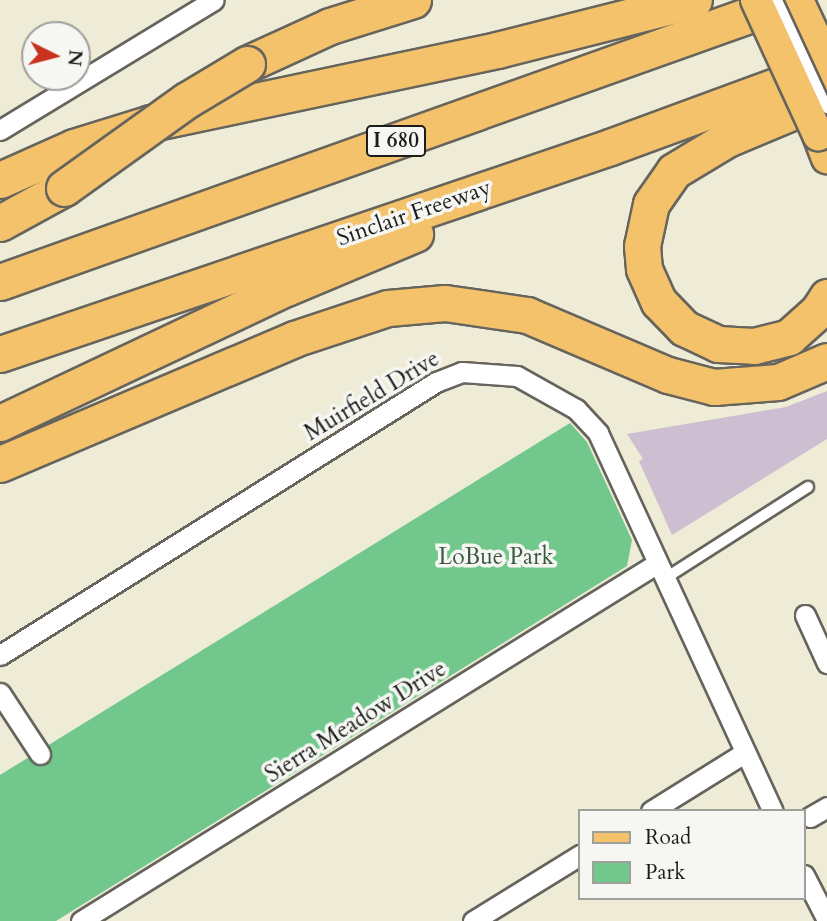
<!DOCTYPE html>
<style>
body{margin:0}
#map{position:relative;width:827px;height:921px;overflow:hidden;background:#eeebd6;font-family:Cardo,serif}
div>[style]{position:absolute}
.industrial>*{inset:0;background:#cebed1}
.green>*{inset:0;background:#72c88c}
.roads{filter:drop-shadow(2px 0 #66645d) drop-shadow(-2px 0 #66645d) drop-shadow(0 2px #66645d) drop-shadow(0 -2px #66645d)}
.lane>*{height:10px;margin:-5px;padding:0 5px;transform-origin:5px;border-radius:5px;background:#fff}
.street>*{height:19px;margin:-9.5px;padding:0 9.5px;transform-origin:9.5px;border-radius:9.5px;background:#fff}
.primary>*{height:30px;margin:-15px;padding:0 15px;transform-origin:15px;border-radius:15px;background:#f3c26a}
.highway>*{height:35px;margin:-17.5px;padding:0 17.5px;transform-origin:17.5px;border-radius:17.5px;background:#f3c26a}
.bridges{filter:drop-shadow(2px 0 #66645d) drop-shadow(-2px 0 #66645d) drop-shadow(0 2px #66645d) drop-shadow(0 -2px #66645d)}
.lane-bridge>*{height:10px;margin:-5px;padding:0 5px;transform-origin:5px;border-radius:5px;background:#fff}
.primary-bridge>*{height:30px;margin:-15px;padding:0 15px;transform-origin:15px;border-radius:15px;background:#f3c26a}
.highway-bridge>*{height:35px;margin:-17.5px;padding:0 17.5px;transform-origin:17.5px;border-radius:17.5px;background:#f3c26a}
span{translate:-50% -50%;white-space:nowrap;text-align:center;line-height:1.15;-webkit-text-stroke:7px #f6f6f2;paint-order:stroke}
.shield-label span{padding:2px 5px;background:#f6f6f2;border:2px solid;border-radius:5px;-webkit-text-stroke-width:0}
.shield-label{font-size:21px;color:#1c1c1c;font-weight:700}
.street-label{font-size:23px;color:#1c1c1c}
.park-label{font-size:23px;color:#3a5843}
.legend{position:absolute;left:578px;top:809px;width:228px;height:91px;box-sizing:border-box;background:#f6f6f2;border:2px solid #9f9f9c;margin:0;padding:9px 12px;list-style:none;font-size:21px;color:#1c1c1c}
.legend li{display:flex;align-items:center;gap:14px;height:35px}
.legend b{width:35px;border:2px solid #9f9f9c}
.north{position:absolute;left:21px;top:21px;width:70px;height:70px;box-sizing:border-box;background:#f6f6f2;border:2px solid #9f9f9c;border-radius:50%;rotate:96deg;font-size:19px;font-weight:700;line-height:28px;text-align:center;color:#1c1c1c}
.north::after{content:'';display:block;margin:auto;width:24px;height:32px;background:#c8321e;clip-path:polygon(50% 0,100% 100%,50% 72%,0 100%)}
</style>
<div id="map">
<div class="industrial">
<div style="clip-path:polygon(827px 391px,827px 439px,672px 535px,639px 461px,643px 459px,627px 434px,786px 407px)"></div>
</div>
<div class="green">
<div style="clip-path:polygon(570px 423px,587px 442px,632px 540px,627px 566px,56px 921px,0 921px,0 775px)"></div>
</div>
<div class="roads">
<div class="lane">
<div style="left:664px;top:579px;width:171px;rotate:-32.6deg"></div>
</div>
<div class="street">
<div style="left:0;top:130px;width:250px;rotate:-31.3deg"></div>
<div style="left:805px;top:615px;width:53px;rotate:65.4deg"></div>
<div style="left:0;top:655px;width:514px;rotate:-32.05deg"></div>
<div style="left:436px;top:382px;width:28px;rotate:-21deg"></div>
<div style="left:462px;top:372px;width:55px;rotate:4.2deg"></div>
<div style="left:517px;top:376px;width:68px;rotate:29.2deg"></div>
<div style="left:576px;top:409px;width:33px;rotate:47deg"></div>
<div style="left:598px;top:433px;width:417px;rotate:65.2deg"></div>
<div style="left:0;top:693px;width:73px;rotate:56.7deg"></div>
<div style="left:651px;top:811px;width:110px;rotate:-31.9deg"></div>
<div style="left:810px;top:817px;width:20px;rotate:-30deg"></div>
<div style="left:804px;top:875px;width:51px;rotate:62.9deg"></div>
<div style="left:81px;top:921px;width:677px;rotate:-31.83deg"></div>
<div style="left:473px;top:921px;width:126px;rotate:-31.7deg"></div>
</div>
<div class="primary">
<div style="left:798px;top:0;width:68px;rotate:64.9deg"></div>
<div style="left:818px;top:135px;width:25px;rotate:69deg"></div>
</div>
<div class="highway">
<div style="left:247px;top:64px;width:91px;rotate:-24.6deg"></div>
<div style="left:330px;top:26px;width:87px;rotate:-17.4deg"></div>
<div style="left:827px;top:97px;width:108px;rotate:157.2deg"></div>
<div style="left:727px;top:139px;width:62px;rotate:148.9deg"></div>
<div style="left:674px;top:171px;width:40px;rotate:124.9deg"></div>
<div style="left:651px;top:204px;width:43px;rotate:102.1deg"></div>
<div style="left:642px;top:246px;width:23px;rotate:85deg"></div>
<div style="left:644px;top:269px;width:36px;rotate:66deg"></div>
<div style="left:659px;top:302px;width:36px;rotate:46deg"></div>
<div style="left:684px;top:328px;width:38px;rotate:25deg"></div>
<div style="left:718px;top:344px;width:36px;rotate:3deg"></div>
<div style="left:754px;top:346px;width:36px;rotate:-14deg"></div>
<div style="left:789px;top:337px;width:39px;rotate:-42deg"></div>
<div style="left:818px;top:311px;width:17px;rotate:-57deg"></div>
<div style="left:0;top:180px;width:81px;rotate:-24deg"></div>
<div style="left:74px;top:147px;width:81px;rotate:-17.3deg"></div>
<div style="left:151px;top:123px;width:354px;rotate:-11.9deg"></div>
<div style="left:497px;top:50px;width:203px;rotate:-14.2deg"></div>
<div style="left:0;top:223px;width:73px;rotate:-28.7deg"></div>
<div style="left:0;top:282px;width:840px;rotate:-19.62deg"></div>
<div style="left:0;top:354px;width:644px;rotate:-18.74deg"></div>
<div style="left:610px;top:147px;width:231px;rotate:-20.2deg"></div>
<div style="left:0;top:423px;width:316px;rotate:-25.3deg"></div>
<div style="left:286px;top:288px;width:140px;rotate:-22.7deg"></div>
<div style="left:0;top:464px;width:319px;rotate:-23deg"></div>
<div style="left:294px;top:339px;width:99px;rotate:-18.3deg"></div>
<div style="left:388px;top:308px;width:57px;rotate:-5deg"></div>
<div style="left:445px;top:303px;width:83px;rotate:8.3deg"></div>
<div style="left:527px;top:315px;width:153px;rotate:23.1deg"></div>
<div style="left:668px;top:375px;width:48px;rotate:14.6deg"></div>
<div style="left:714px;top:387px;width:64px;rotate:-4.5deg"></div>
<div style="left:778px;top:382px;width:53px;rotate:-23.2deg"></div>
</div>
</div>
<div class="bridges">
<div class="lane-bridge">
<div style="left:777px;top:0;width:119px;rotate:65.2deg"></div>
</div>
<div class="primary-bridge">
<div style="left:756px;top:0;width:149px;rotate:65.3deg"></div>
</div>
<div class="highway-bridge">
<div style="left:64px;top:188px;width:151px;rotate:-35.6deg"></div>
<div style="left:187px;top:100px;width:70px;rotate:-31deg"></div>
</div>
</div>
<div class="shield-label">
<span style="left:396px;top:141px">I 680</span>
</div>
<div class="street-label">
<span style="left:414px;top:213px;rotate:-19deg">Sinclair Freeway</span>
<span style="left:372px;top:396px;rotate:-31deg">Muirfield Drive</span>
<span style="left:356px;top:722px;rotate:-32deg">Sierra Meadow Drive</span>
</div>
<div class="park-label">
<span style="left:496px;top:557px">LoBue Park</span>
</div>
<ul class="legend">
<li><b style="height:9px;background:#f3c26a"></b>Road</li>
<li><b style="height:19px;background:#72c88c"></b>Park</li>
</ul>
<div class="north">N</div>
</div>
